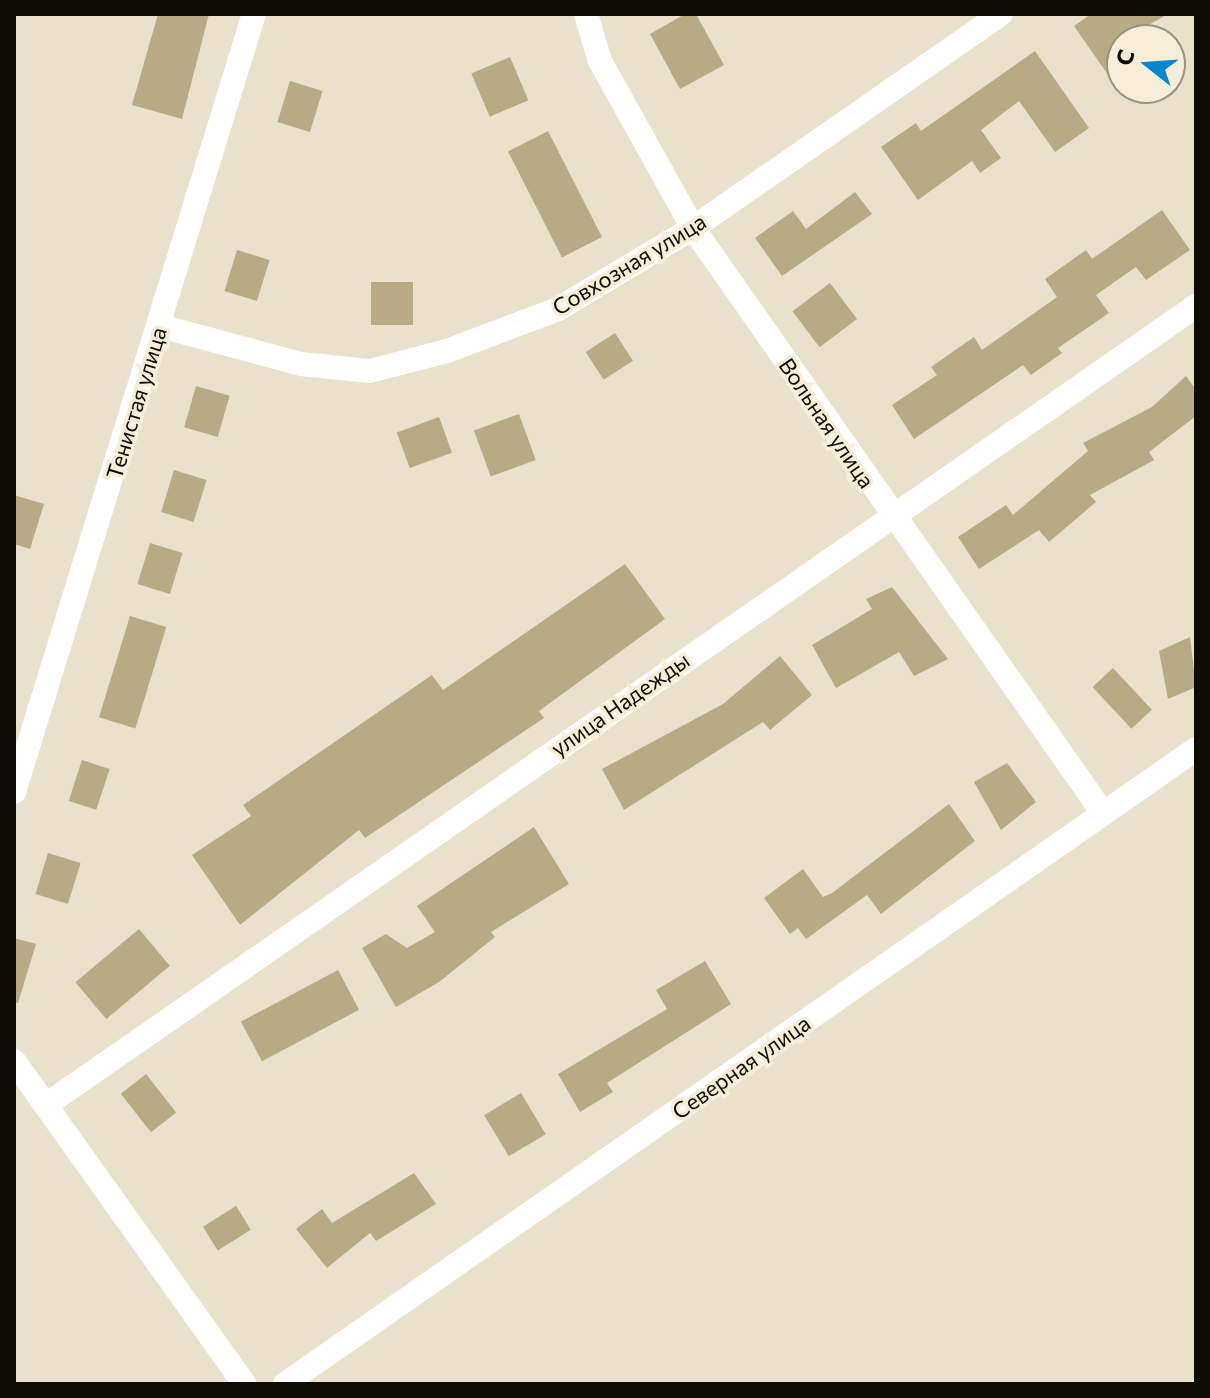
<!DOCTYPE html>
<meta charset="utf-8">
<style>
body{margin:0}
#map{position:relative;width:1210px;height:1398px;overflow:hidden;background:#e9e1cb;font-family:Commissioner,sans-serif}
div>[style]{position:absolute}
.building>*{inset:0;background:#b8aa85;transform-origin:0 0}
.street>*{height:24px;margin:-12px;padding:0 12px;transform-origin:12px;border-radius:12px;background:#fff}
span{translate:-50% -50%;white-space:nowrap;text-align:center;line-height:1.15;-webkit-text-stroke:7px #f6eed8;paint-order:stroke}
.street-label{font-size:22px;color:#0e0b05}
.frame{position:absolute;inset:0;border:16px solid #0e0b05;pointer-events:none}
.north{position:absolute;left:1106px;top:24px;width:80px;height:80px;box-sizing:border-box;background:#f6eed8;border:2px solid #999384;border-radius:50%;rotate:287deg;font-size:22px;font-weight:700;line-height:32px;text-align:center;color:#0e0b05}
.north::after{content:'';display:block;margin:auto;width:28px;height:36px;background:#0785cd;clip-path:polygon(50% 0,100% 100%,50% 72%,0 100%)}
</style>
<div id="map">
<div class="building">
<div style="clip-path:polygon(158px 14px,209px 14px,182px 119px,132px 105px)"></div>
<div style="clip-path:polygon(685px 14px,696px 14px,724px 65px,680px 89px,650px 34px)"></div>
<div style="clip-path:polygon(1091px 14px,1168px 14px,1122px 40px,1122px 95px,1074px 26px)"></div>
<div style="clip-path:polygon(1035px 51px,1089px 128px,1055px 152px,1019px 101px,981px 130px,1001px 158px,980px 173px,972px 161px,918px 200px,881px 147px,916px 123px,921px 131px)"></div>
<div style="left:510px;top:57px;width:47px;height:42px;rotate:67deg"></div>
<div style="left:290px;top:81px;width:34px;height:43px;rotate:17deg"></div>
<div style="left:548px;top:131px;width:119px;height:45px;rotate:63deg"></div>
<div style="clip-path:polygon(855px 192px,872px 214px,782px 276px,755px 238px,793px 211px,806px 229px)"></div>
<div style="clip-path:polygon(1162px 210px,1190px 250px,1146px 280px,1136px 267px,1096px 295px,1109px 313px,1058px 348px,1062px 353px,1031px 375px,1023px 365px,914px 439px,892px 405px,937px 375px,931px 367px,974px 337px,982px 350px,1057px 297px,1045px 279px,1086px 250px,1092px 259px)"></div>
<div style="left:237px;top:250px;width:34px;height:43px;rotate:17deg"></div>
<div style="left:371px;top:282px;width:42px;height:43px"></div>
<div style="left:830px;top:283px;width:45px;height:47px;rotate:53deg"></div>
<div style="left:615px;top:333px;width:33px;height:35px;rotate:57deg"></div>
<div style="clip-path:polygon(1186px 376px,1196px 390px,1196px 416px,1149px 452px,1154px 460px,1090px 495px,1096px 502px,1049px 542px,1039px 530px,979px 569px,958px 537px,1006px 505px,1013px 515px,1088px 451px,1083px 443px,1152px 407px)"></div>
<div style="left:196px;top:386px;width:35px;height:43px;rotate:16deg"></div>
<div style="left:519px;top:414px;width:49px;height:48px;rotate:70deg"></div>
<div style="left:439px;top:417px;width:38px;height:45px;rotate:70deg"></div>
<div style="left:174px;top:470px;width:34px;height:44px;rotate:17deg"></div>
<div style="clip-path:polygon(14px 495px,44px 504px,30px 549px,14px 544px)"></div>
<div style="left:150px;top:543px;width:34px;height:43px;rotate:17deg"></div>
<div style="clip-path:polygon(625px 564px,665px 619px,539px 711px,544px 718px,365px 838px,359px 830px,240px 925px,192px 855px,251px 816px,243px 805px,432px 675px,443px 690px)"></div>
<div style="clip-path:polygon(892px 587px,948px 659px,914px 676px,899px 652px,836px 688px,812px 645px,872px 609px,866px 599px)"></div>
<div style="left:130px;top:616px;width:38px;height:106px;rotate:17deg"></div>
<div style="clip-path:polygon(1190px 637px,1196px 687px,1168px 699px,1159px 651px)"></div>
<div style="clip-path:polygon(780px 656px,812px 695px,770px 730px,763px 722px,624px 810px,602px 769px,723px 704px)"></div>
<div style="left:1113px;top:668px;width:57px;height:28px;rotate:47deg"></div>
<div style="left:82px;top:760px;width:29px;height:43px;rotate:18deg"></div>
<div style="clip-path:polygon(1007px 763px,1036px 802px,1001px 830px,974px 782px)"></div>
<div style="clip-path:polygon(949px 804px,975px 841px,881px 914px,867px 895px,806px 939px,798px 928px,790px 934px,764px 898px,803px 869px,823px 897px,832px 893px)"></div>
<div style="clip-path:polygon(534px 827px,569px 884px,491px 932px,495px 937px,439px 982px,396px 1007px,362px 948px,386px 934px,407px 948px,435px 932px,417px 906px)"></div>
<div style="left:48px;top:853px;width:34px;height:43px;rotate:17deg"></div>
<div style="left:139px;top:929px;width:48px;height:83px;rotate:50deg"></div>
<div style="clip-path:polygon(14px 938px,36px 944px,18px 1003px,14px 1002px)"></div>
<div style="clip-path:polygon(705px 961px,731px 1004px,607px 1083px,613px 1092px,580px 1112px,558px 1074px,667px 1009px,656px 990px)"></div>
<div style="left:338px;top:970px;width:45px;height:110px;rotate:62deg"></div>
<div style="left:146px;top:1074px;width:49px;height:32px;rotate:52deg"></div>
<div style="left:521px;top:1093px;width:48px;height:43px;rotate:59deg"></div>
<div style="clip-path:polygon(414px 1173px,436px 1204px,376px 1241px,370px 1233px,327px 1268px,296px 1229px,322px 1209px,332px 1223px)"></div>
<div style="left:236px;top:1206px;width:28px;height:39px;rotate:58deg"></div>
</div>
<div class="street">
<div style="left:586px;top:14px;width:49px;rotate:73.4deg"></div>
<div style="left:600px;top:61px;width:191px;rotate:60.9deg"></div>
<div style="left:693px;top:228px;width:714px;rotate:54.98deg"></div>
<div style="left:160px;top:326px;width:146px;rotate:15.1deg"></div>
<div style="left:301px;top:364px;width:69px;rotate:5.8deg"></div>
<div style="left:370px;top:371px;width:80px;rotate:-14.6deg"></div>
<div style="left:447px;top:351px;width:119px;rotate:-20.7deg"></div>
<div style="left:558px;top:309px;width:157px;rotate:-31deg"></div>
<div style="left:693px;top:228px;width:375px;rotate:-34.8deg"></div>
<div style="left:14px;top:792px;width:814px;rotate:-72.86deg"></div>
<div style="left:14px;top:1061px;width:397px;rotate:54.5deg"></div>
<div style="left:46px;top:1105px;width:1400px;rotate:-34.79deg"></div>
<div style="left:285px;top:1384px;width:1110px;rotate:-34.88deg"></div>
</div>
<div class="street-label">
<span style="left:629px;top:264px;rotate:-31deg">Совхозная улица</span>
<span style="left:136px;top:403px;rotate:-73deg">Тенистая улица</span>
<span style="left:827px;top:423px;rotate:56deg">Вольная улица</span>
<span style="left:620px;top:704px;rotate:-35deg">улица Надежды</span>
<span style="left:741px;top:1067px;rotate:-35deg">Северная улица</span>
</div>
<div class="frame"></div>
<div class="north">С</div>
</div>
